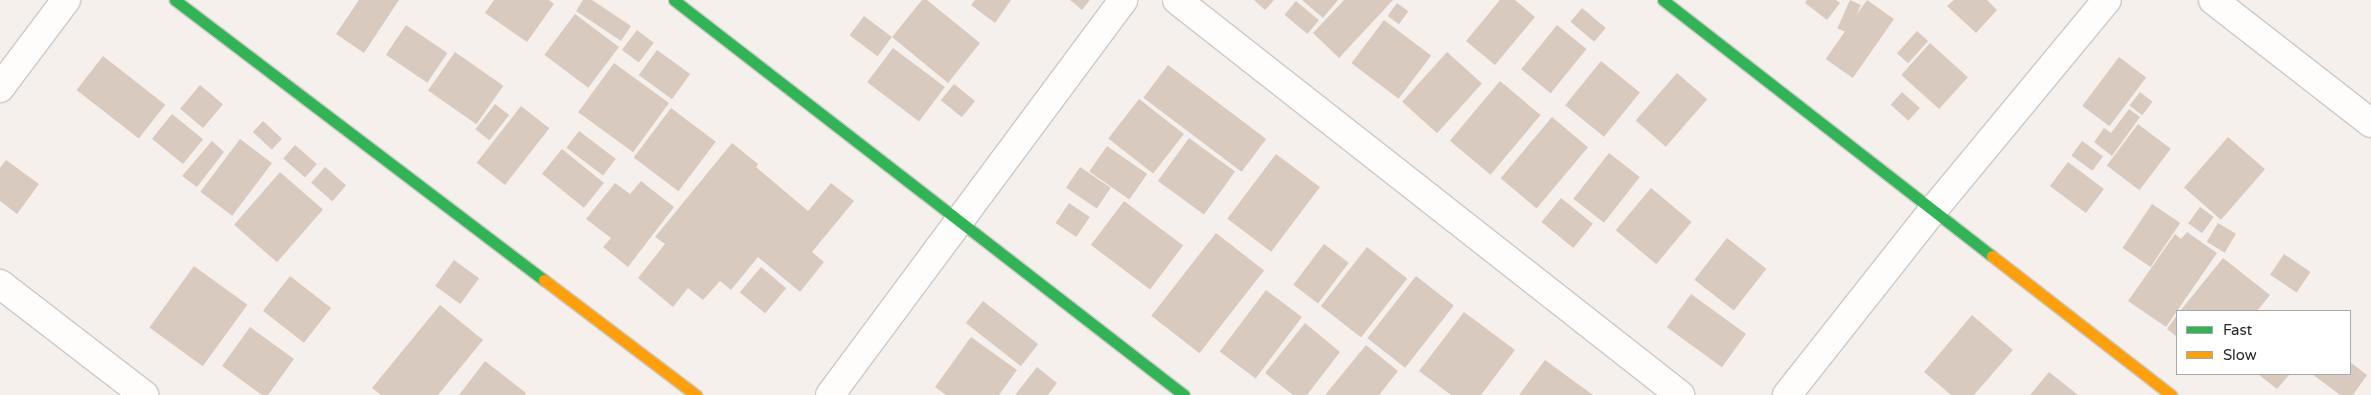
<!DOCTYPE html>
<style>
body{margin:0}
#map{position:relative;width:2371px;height:395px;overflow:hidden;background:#f6f0ec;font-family:"Varela Round",sans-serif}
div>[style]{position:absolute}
.building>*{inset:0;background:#d9cabf;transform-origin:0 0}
.roads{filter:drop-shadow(1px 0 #cecac7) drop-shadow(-1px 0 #cecac7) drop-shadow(0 1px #cecac7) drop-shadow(0 -1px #cecac7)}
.street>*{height:28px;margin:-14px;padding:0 14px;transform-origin:14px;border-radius:14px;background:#fefdfc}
.fast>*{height:11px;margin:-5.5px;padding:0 5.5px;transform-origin:5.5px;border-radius:5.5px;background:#30b455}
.slow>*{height:11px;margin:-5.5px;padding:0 5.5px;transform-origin:5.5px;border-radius:5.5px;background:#ff9f0a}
span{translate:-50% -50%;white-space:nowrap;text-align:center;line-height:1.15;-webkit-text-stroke:5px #fff;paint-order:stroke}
.legend{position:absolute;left:2176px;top:310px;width:175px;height:65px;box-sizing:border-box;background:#fff;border:1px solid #a9a8a7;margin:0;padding:6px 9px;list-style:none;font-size:15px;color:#282522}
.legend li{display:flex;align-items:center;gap:10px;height:25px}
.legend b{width:25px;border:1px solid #a9a8a7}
</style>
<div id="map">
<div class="building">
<div style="clip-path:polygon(359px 0,399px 0,364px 53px,336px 34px)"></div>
<div style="clip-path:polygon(494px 0,549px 0,554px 4px,527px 42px,485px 13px)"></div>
<div style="clip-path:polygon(583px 0,592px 0,631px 26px,621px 41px,576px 11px)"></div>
<div style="clip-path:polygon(922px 0,927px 0,980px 43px,948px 83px,892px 37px)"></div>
<div style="clip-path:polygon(975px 0,1011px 0,995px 23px,971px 5px)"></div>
<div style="clip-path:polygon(1070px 0,1090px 0,1082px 10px)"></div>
<div style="clip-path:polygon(1254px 0,1274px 0,1265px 10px)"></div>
<div style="clip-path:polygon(1302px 0,1338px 0,1323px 18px)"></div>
<div style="clip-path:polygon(1344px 0,1393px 0,1339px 58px,1313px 33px)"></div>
<div style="clip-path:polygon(1500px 0,1515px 0,1535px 17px,1495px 65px,1466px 41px)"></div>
<div style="clip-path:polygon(1807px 0,1836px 0,1840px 3px,1827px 20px,1805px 3px)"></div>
<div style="left:1850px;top:0;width:12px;height:31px;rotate:24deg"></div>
<div style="left:1867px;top:0;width:33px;height:72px;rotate:35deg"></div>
<div style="clip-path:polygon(1954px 0,1987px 0,1997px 10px,1976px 33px,1947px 6px)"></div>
<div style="left:1296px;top:1px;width:30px;height:18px;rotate:40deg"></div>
<div style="left:1397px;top:3px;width:14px;height:16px;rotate:36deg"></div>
<div style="left:1582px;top:8px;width:31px;height:18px;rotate:40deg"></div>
<div style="left:575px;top:14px;width:55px;height:51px;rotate:37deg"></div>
<div style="left:864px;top:16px;width:35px;height:24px;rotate:37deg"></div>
<div style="left:1384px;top:20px;width:59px;height:54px;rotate:37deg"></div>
<div style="left:406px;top:25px;width:50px;height:36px;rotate:34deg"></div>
<div style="left:1557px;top:25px;width:38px;height:57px;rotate:39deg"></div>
<div style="left:637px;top:30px;width:21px;height:25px;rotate:37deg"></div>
<div style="left:1917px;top:31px;width:15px;height:30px;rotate:42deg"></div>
<div style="left:1930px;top:43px;width:51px;height:43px;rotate:42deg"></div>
<div style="left:893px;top:48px;width:65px;height:43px;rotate:37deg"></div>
<div style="left:657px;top:50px;width:41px;height:31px;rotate:36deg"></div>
<div style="left:455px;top:52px;width:59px;height:47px;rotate:35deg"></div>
<div style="left:1447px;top:52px;width:47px;height:67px;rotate:42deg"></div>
<div style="left:103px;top:56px;width:79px;height:43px;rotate:38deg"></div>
<div style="left:2119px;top:57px;width:34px;height:61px;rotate:37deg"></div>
<div style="left:1601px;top:61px;width:50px;height:57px;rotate:39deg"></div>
<div style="left:614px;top:63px;width:68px;height:61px;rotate:36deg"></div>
<div style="left:1168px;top:65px;width:123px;height:41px;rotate:37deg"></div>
<div style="left:1677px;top:73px;width:40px;height:63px;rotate:41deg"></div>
<div style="left:1500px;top:81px;width:53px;height:78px;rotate:40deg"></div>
<div style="left:954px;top:84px;width:27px;height:21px;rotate:39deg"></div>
<div style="left:200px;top:85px;width:30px;height:31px;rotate:40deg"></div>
<div style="left:1902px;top:92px;width:24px;height:17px;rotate:42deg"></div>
<div style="left:2140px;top:92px;width:16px;height:17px;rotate:38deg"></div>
<div style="left:1139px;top:99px;width:57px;height:50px;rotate:38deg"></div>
<div style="left:495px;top:104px;width:18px;height:32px;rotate:38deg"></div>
<div style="left:521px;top:106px;width:36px;height:72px;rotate:38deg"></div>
<div style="left:671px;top:108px;width:56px;height:62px;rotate:37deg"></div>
<div style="clip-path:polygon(2129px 109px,2140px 117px,2112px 156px,2094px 142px,2104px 128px,2111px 133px)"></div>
<div style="left:172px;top:114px;width:40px;height:32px;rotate:39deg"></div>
<div style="left:1552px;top:117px;width:47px;height:80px;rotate:40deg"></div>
<div style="left:263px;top:121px;width:26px;height:15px;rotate:43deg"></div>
<div style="left:2138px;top:124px;width:41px;height:52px;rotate:37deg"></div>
<div style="left:579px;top:131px;width:46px;height:21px;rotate:37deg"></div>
<div style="left:2228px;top:137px;width:49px;height:67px;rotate:41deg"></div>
<div style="left:1189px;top:138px;width:57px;height:53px;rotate:36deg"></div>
<div style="left:240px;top:139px;width:40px;height:66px;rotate:37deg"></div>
<div style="clip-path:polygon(212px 141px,224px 152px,197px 187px,182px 176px)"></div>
<div style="left:2082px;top:141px;width:26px;height:18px;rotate:36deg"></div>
<div style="clip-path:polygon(732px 143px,758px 164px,756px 167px,808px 211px,831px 183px,854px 201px,812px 252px,824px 262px,800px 292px,758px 257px,731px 290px,720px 281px,703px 300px,688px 288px,673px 307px,638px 278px,665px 244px,655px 237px)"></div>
<div style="left:295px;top:145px;width:29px;height:18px;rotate:41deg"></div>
<div style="left:1107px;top:146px;width:49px;height:31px;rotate:35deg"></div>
<div style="left:562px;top:149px;width:54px;height:32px;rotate:39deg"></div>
<div style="left:1609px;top:153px;width:39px;height:58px;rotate:38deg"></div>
<div style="left:1276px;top:154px;width:55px;height:81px;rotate:37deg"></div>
<div style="clip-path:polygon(6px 160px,39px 184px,17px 214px,0 201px,0 168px)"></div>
<div style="left:2068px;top:162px;width:45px;height:30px;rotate:37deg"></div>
<div style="left:325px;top:167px;width:28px;height:21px;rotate:41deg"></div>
<div style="left:1080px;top:167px;width:37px;height:25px;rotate:34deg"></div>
<div style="left:280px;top:172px;width:57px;height:70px;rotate:41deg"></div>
<div style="clip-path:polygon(641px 181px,674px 207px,628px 267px,603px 247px,611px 238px,586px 219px,615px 183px,630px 194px)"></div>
<div style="left:1651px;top:188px;width:53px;height:55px;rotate:40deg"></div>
<div style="left:1561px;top:198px;width:41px;height:31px;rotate:39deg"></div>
<div style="left:1124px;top:201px;width:74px;height:55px;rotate:37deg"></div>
<div style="left:1069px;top:203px;width:25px;height:24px;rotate:34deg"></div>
<div style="left:2152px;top:204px;width:34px;height:53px;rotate:34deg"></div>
<div style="left:2200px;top:207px;width:17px;height:20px;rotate:36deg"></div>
<div style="left:2218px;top:223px;width:21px;height:22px;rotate:31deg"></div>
<div style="clip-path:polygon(2187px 232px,2217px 253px,2166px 327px,2128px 301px,2175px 234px,2181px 239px)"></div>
<div style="left:1216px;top:233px;width:61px;height:105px;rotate:38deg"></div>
<div style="left:1727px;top:238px;width:50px;height:53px;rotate:38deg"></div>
<div style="left:1324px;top:244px;width:31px;height:51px;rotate:37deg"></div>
<div style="left:1367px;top:247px;width:51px;height:75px;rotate:38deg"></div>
<div style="left:2284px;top:254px;width:32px;height:25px;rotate:34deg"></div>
<div style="clip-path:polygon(2223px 258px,2270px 295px,2257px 311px,2180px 311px)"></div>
<div style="left:454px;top:260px;width:31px;height:32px;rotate:36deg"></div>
<div style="left:194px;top:266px;width:66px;height:76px;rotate:36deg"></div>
<div style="left:761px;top:267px;width:33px;height:33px;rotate:40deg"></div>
<div style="left:290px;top:276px;width:52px;height:44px;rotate:38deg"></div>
<div style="left:1416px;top:276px;width:48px;height:79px;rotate:38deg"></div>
<div style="left:1266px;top:290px;width:45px;height:77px;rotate:37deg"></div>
<div style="left:1691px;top:294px;width:68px;height:41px;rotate:36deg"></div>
<div style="left:983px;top:301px;width:70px;height:28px;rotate:38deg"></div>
<div style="clip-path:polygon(440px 305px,483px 340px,438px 395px,381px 395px,372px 388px)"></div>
<div style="clip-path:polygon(1464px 312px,1515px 350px,1481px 395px,1451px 395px,1419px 371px)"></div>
<div style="clip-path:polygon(1972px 315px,2013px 350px,1974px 395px,1951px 395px,1924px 372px)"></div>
<div style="clip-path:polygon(2177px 315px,2177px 337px,2167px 329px)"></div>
<div style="clip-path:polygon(1305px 323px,1340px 352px,1307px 395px,1293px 395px,1265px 373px)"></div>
<div style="clip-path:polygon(250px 327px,294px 359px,268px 395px,262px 395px,222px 366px)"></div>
<div style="clip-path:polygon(971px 337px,1017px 370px,999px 395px,946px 395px,935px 387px)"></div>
<div style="clip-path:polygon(1366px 345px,1398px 371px,1379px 395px,1325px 395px)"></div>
<div style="clip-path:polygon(1545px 360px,1593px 395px,1519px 395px)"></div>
<div style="clip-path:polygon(485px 361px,526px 393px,525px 395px,459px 395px)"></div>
<div style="clip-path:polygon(2350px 362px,2367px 375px,2353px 395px,2340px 395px,2312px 374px,2350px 374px)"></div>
<div style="clip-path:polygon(1037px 367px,1057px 383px,1048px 395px,1015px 395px)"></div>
<div style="clip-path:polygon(2049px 372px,2078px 395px,2030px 395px)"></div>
<div style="clip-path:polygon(2258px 374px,2290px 374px,2277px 389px)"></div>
</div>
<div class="roads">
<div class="street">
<div style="left:1177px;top:0;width:640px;rotate:38.14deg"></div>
<div style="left:2213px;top:0;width:200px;rotate:37.9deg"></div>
<div style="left:0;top:88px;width:110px;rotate:-53.1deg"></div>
<div style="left:0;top:284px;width:182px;rotate:37.6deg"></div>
<div style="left:830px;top:395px;width:492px;rotate:-53.4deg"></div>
<div style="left:1787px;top:395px;width:237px;rotate:-51.7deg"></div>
<div style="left:1934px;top:209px;width:271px;rotate:-50.4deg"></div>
</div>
<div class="fast">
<div style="left:175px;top:0;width:463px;rotate:37.2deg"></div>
<div style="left:674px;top:0;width:645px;rotate:37.76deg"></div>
<div style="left:1663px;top:0;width:417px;rotate:37.9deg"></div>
</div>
<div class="slow">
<div style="left:1992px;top:256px;width:227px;rotate:37.8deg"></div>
<div style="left:544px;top:280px;width:191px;rotate:37.1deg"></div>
</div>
</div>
<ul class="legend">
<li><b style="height:6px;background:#30b455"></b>Fast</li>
<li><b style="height:6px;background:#ff9f0a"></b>Slow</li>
</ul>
</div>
